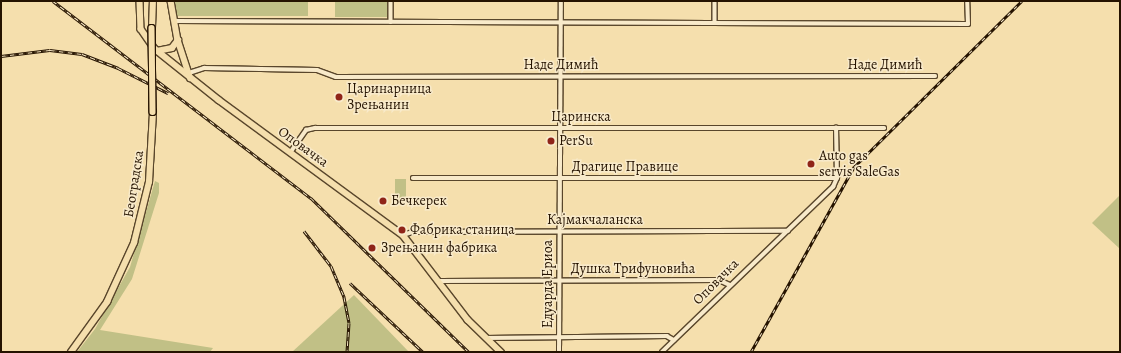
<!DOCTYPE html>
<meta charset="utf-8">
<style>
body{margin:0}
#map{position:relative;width:1121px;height:353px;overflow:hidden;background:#f5dfad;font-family:Alegreya,serif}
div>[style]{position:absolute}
.green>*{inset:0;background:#c1c086;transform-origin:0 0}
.roads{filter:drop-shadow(1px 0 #59462b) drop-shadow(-1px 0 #59462b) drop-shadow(0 1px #59462b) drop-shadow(0 -1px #59462b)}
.minor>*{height:3.5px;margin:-1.75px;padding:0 1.75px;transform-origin:1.75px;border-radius:1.75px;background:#f8eaca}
.primary>*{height:5.5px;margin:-2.75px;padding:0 2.75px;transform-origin:2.75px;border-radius:2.75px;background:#f5dfad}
.rail>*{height:3px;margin-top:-1.5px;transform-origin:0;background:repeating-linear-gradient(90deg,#f8eaca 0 4.5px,#251300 0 9px);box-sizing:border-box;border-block:1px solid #251300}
.bridges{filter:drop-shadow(1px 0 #251300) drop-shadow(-1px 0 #251300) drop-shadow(0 1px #251300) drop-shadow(0 -1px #251300)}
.primary-bridge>*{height:5.5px;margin:-2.75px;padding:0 2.75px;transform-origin:2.75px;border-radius:2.75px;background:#f5dfad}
.dots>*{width:11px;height:11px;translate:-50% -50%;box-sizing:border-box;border:2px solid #f8eaca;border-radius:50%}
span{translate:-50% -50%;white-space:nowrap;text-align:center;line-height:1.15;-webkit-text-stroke:3px #f8eaca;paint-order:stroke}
.street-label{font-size:14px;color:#251300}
.poi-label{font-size:14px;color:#251300}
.left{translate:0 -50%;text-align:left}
.frame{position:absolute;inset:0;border:2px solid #251300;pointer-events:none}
</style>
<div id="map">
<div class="green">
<div style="left:174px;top:1px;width:134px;height:15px"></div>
<div style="left:335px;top:1px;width:53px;height:16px"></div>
<div style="left:395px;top:179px;width:11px;height:23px"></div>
<div style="clip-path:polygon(155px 181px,159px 183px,159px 193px,132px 279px,100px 330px,213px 348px,210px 352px,77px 352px,95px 329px,130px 267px)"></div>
<div style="clip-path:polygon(1120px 195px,1120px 249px,1092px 223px)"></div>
<div style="clip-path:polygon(354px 295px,409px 352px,292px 352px)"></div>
</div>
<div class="roads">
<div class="minor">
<div style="left:391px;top:1px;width:21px;rotate:90deg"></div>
<div style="left:715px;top:1px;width:22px;rotate:90deg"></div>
<div style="left:175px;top:21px;width:793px;rotate:0.22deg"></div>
<div style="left:968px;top:24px;width:23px;rotate:-92deg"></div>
<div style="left:189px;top:73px;width:16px;rotate:-18deg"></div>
<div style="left:204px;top:68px;width:113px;rotate:1deg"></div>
<div style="left:317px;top:70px;width:20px;rotate:20deg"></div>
<div style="left:336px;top:77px;width:599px;rotate:-0.1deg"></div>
<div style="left:290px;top:153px;width:28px;rotate:-55deg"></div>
<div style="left:306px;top:130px;width:9px;rotate:-13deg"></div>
<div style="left:315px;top:128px;width:569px"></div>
<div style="left:413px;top:178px;width:424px"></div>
<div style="left:403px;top:235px;width:10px;rotate:-17deg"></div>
<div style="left:413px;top:232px;width:375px;rotate:-0.2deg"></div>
<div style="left:439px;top:281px;width:280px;rotate:-0.2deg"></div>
<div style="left:719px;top:280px;width:12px;rotate:24deg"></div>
<div style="left:486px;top:338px;width:181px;rotate:-0.6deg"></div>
<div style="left:667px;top:336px;width:8px;rotate:30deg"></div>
<div style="left:559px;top:352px;width:351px;rotate:-89.7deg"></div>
<div style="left:662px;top:352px;width:238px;rotate:-44deg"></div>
<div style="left:833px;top:187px;width:10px;rotate:-66deg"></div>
<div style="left:837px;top:178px;width:50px;rotate:-91.1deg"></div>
</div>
<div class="primary">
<div style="left:140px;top:1px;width:28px;rotate:88deg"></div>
<div style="left:141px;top:29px;width:24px;rotate:55deg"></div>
<div style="left:155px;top:49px;width:82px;rotate:38.6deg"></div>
<div style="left:219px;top:100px;width:228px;rotate:36.3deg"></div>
<div style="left:403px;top:235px;width:107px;rotate:52.6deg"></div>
<div style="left:468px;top:320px;width:46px;rotate:44.1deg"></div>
<div style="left:171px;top:1px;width:40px;rotate:80deg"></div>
<div style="left:178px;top:40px;width:40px;rotate:72deg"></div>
<div style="left:152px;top:28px;width:27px;rotate:-88deg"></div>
<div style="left:157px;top:51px;width:15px;rotate:-11deg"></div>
<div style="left:172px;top:48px;width:10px;rotate:-53deg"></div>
<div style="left:71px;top:352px;width:62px;rotate:-54.2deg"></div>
<div style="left:107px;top:302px;width:65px;rotate:-65.4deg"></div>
<div style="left:134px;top:243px;width:63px;rotate:-76.2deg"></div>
<div style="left:149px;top:182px;width:70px;rotate:-86.7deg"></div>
</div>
</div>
<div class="rail">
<div style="left:53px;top:1px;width:325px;rotate:37.4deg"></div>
<div style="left:311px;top:198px;width:221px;rotate:44.3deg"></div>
<div style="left:1px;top:56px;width:49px;rotate:-7deg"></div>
<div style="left:50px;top:50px;width:32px;rotate:7deg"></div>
<div style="left:82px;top:54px;width:39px;rotate:21deg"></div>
<div style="left:118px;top:68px;width:56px;rotate:26.6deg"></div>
<div style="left:304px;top:231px;width:44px;rotate:52.4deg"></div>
<div style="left:331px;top:266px;width:34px;rotate:67deg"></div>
<div style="left:344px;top:297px;width:26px;rotate:79deg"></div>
<div style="left:349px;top:323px;width:29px;rotate:94deg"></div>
<div style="left:350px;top:283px;width:100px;rotate:43.4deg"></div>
<div style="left:751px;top:352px;width:212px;rotate:-60.9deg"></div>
<div style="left:854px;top:167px;width:236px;rotate:-44.7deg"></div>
</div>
<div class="bridges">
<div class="primary-bridge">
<div style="left:152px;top:28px;width:84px;rotate:89.3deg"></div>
</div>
</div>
<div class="dots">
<div style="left:339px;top:97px;background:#8f2418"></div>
<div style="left:551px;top:141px;background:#8f2418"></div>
<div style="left:811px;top:164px;background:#8f2418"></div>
<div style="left:383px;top:201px;background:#8f2418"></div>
<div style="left:402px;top:230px;background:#8f2418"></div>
<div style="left:372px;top:248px;background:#8f2418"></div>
</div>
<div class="street-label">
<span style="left:561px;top:65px">Наде Димић</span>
<span style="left:885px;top:65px">Наде Димић</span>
<span style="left:581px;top:117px">Царинска</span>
<span style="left:303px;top:147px;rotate:36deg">Оповачка</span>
<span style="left:625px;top:167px">Драгице Правице</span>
<span style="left:134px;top:184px;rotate:-81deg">Београдска</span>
<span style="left:595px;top:220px">Кајмакчаланска</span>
<span style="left:633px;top:269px">Душка Трифуновића</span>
<span style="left:716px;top:282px;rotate:-45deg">Оповачка</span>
<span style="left:548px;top:284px;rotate:-90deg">Едуарда Ериоа</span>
</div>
<div class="poi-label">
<span class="left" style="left:347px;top:97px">Царинарница<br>Зрењанин</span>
<span class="left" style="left:559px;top:141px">PerSu</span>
<span class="left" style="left:819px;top:164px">Auto gas<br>servis SaleGas</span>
<span class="left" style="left:391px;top:201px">Бечкерек</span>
<span class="left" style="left:410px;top:230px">Фабрика станица</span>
<span class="left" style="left:381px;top:248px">Зрењанин фабрика</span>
</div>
<div class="frame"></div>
</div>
